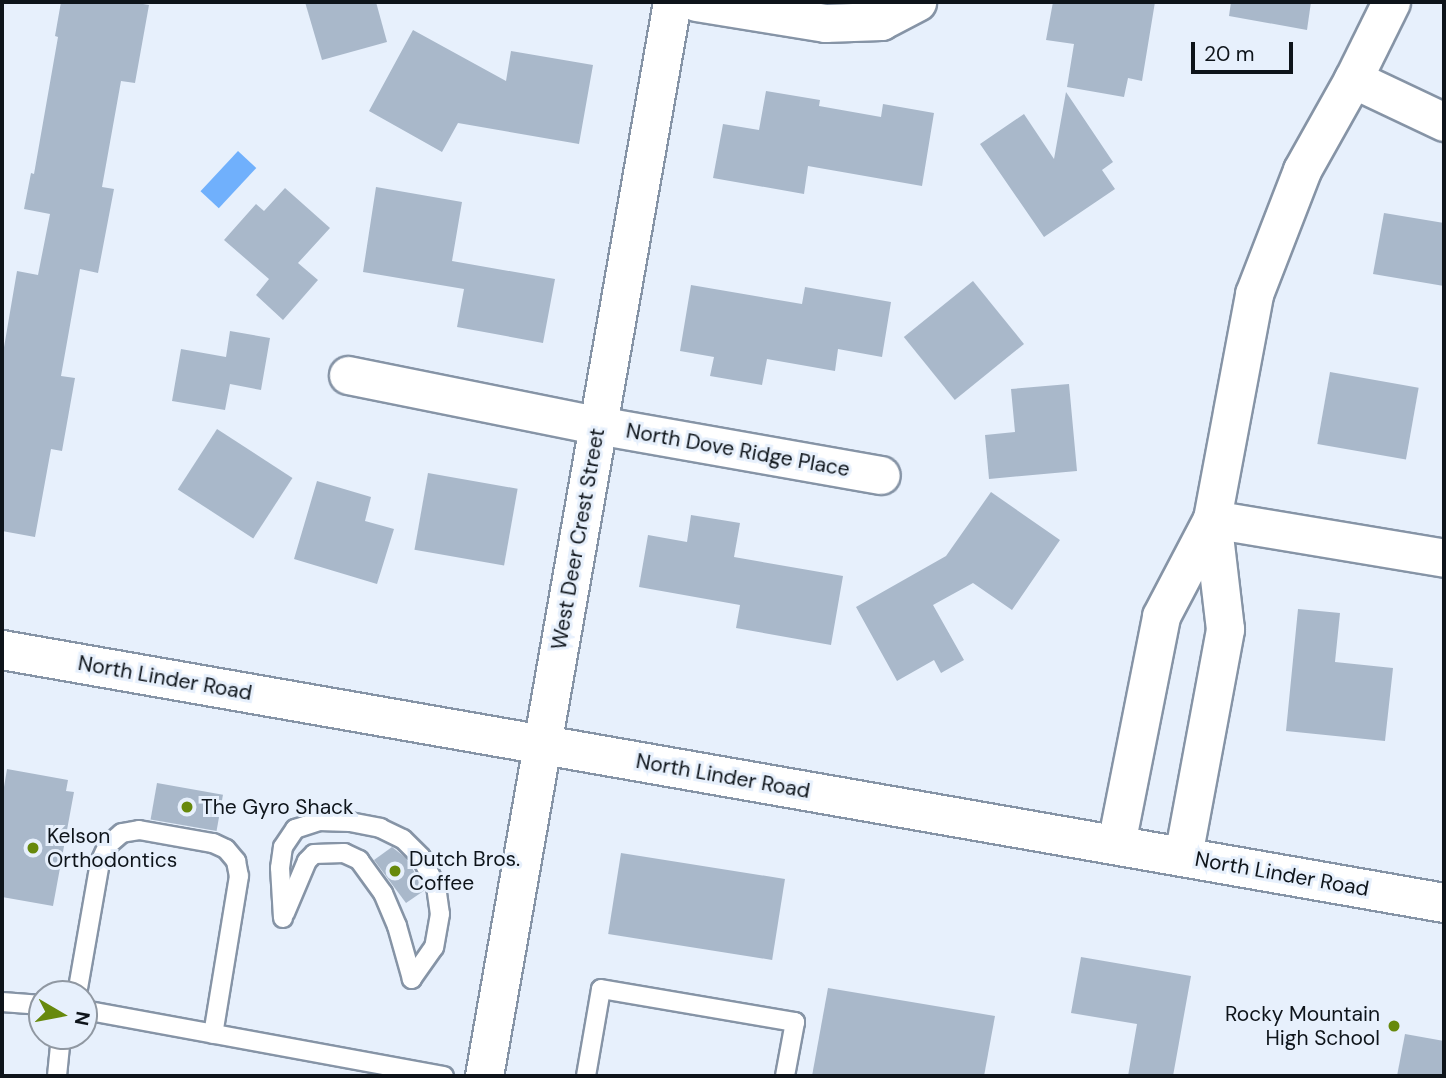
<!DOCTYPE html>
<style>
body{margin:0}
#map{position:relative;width:1446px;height:1078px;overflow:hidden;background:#e7f0fc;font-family:"DM Sans",sans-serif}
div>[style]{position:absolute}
.water>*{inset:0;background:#70b0fc;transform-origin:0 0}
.building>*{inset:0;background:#a9b8ca;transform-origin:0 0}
.roads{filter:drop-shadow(2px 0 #8694a6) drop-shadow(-2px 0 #8694a6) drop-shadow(0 2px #8694a6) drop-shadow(0 -2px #8694a6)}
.service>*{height:18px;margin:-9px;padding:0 9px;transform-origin:9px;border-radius:9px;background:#fff}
.minor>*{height:37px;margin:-18.5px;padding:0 18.5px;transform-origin:18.5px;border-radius:18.5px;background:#fff}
.secondary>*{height:38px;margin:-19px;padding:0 19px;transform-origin:19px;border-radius:19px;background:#fff}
.dots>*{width:19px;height:19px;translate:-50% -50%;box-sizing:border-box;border:4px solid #e7f0fc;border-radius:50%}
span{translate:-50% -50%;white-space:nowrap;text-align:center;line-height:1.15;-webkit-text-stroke:6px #e7f0fc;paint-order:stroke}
.street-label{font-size:21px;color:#0e141a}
.poi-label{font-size:21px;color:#0e141a}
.left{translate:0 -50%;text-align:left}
.right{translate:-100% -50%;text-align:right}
.frame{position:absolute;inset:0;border:4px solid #0e141a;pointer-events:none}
.north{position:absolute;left:28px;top:980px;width:70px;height:70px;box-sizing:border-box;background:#e7f0fc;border:2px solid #9098a2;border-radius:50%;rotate:100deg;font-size:19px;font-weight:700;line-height:28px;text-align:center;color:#0e141a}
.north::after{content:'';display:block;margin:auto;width:24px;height:32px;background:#67890c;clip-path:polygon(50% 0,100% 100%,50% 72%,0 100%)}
.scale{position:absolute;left:1191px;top:42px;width:102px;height:32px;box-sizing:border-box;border:4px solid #0e141a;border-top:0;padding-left:9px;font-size:21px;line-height:24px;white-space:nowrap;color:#0e141a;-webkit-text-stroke:5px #e7f0fc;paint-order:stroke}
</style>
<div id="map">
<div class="water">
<div style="left:238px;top:151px;width:25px;height:55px;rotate:43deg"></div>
</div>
<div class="building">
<div style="clip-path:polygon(61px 2px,131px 2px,149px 5px,135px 83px,121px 81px,102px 187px,114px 189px,98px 273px,80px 269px,61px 376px,75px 378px,62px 451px,51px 449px,35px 537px,2px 531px,2px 359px,17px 271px,38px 275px,50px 214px,24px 209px,31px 173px,34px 174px,58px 37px,55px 36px)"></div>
<div style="clip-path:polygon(305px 2px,376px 2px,387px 42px,322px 60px)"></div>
<div style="clip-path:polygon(1053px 2px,1155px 2px,1142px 81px,1128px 78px,1124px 97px,1067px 87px,1074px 44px,1046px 40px)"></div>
<div style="clip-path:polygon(1231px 2px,1311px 2px,1307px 30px,1229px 16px)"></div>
<div style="clip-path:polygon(413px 30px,506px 81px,511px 51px,593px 65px,579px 144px,458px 123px,442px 152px,369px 111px)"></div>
<div style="clip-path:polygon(766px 91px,820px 100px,819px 106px,881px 117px,883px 104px,934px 113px,922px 186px,808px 166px,804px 194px,713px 178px,723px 124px,759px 130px)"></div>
<div style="clip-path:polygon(1066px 92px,1113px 162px,1102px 170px,1115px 189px,1044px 237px,980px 144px,1024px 114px,1054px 159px)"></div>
<div style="clip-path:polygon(376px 187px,462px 202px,452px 261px,555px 279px,543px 343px,457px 327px,464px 289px,363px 272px)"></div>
<div style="clip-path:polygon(285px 188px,330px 228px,298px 263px,318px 280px,283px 320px,256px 295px,269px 279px,224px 240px,256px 204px,264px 211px)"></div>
<div style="clip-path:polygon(1384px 213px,1444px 223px,1444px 286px,1373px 274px)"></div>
<div style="left:973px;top:281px;width:81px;height:89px;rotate:51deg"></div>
<div style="clip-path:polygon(691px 285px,802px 304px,805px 287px,891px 302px,882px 357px,838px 349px,835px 371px,767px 359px,762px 385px,710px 376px,714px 357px,680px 351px)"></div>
<div style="clip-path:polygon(230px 331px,270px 338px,261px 390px,230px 384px,225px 410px,172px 401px,181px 349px,226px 357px)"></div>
<div style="left:1330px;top:372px;width:90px;height:73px;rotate:10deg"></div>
<div style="clip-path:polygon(1069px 384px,1077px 471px,989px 479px,985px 435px,1015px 432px,1011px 389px)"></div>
<div style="left:217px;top:429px;width:90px;height:72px;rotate:33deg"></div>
<div style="left:428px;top:473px;width:91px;height:78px;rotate:10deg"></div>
<div style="clip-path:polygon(317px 481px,371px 497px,365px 521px,394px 529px,377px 584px,294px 559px)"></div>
<div style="clip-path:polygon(991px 492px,1060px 540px,1012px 610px,973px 583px,933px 605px,964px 660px,941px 673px,934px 660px,897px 681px,856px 607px,946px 556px)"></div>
<div style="clip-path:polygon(691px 515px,740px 523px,734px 557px,843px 576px,831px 645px,736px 628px,740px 605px,639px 587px,648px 535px,687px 542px)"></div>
<div style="clip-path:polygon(1298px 609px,1340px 613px,1335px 662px,1393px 668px,1385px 741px,1286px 731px)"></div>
<div style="clip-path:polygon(7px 769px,68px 780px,66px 791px,74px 792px,53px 906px,2px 897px,2px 799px)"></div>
<div style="left:157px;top:783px;width:67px;height:37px;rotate:10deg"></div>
<div style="clip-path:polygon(392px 847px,406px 858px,425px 890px,406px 903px,374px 860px)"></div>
<div style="left:621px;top:853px;width:166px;height:82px;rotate:9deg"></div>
<div style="clip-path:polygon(1081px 957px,1191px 976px,1173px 1076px,1128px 1076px,1137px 1024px,1071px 1013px)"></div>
<div style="clip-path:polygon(828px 988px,995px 1016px,984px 1076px,812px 1076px)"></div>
<div style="clip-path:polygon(1405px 1034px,1444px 1041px,1444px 1076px,1397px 1076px)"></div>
</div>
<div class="roads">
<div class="service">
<div style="left:285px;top:913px;width:56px;rotate:-67.1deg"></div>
<div style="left:307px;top:861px;width:10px;rotate:-45deg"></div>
<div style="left:314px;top:854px;width:30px;rotate:-2deg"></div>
<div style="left:344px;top:853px;width:17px;rotate:25deg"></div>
<div style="left:359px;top:860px;width:41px;rotate:54deg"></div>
<div style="left:383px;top:893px;width:36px;rotate:67deg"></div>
<div style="left:397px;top:926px;width:55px;rotate:74.2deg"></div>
<div style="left:283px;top:918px;width:50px;rotate:-93.4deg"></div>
<div style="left:280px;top:868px;width:21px;rotate:-82deg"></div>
<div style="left:283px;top:847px;width:22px;rotate:-56deg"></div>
<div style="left:295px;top:829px;width:25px;rotate:-18deg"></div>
<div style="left:319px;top:821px;width:31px;rotate:2deg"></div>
<div style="left:350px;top:822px;width:31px;rotate:11deg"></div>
<div style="left:380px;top:828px;width:25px;rotate:26deg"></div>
<div style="left:403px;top:839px;width:25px;rotate:45deg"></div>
<div style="left:421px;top:857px;width:33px;rotate:63deg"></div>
<div style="left:436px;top:886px;width:28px;rotate:82deg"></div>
<div style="left:440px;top:914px;width:34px;rotate:100deg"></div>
<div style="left:434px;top:947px;width:39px;rotate:125deg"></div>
<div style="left:77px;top:994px;width:134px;rotate:-80.1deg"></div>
<div style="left:100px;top:862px;width:19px;rotate:-65deg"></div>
<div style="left:108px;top:845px;width:18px;rotate:-41deg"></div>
<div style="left:122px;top:833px;width:17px;rotate:-10deg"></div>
<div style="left:139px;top:830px;width:75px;rotate:10deg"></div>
<div style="left:213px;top:843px;width:14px;rotate:25deg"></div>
<div style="left:226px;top:849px;width:16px;rotate:50deg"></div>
<div style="left:236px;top:861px;width:15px;rotate:79deg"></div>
<div style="left:239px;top:876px;width:160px;rotate:99.3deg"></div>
<div style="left:2px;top:1002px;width:40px;rotate:4.3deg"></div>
<div style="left:84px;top:1010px;width:366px;rotate:10.4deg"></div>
<div style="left:57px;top:1076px;width:40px;rotate:-84.3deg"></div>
<div style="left:586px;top:1076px;width:88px;rotate:-80.2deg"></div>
<div style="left:601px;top:989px;width:197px;rotate:9.7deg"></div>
<div style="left:795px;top:1022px;width:55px;rotate:100.5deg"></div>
</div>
<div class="minor">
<div style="left:696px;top:2px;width:131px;rotate:9.2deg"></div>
<div style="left:825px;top:23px;width:56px;rotate:-2deg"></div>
<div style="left:881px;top:21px;width:41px;rotate:-27.8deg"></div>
<div style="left:1353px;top:79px;width:101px;rotate:25.3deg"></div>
<div style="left:348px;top:375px;width:254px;rotate:11.4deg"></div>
<div style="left:597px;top:425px;width:288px;rotate:10deg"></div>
<div style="left:1212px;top:519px;width:235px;rotate:9.5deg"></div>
<div style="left:1116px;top:844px;width:232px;rotate:-78.8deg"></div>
<div style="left:1161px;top:616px;width:110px;rotate:-62.3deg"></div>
<div style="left:1183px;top:856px;width:231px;rotate:-79.5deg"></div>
<div style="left:1225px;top:629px;width:111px;rotate:-96.7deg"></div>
<div style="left:1212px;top:519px;width:229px;rotate:-79.4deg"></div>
<div style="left:1254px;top:294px;width:133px;rotate:-68.8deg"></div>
<div style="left:1302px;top:170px;width:104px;rotate:-60.7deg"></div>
<div style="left:1353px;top:79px;width:86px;rotate:-63.7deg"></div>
<div style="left:484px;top:1076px;width:1090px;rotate:-80.07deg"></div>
</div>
<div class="secondary">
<div style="left:2px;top:650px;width:1464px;rotate:9.95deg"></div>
</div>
</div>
<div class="dots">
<div style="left:187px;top:807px;background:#67890c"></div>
<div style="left:33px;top:848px;background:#67890c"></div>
<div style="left:395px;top:871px;background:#67890c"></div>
<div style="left:1394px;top:1026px;background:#67890c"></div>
</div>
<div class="street-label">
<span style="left:738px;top:450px;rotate:10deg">North Dove Ridge Place</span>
<span style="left:578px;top:539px;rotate:-80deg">West Deer Crest Street</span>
<span style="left:165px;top:678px;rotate:10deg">North Linder Road</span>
<span style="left:723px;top:776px;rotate:10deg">North Linder Road</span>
<span style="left:1282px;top:874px;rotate:10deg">North Linder Road</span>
</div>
<div class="poi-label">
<span class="left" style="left:201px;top:807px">The Gyro Shack</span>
<span class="left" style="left:47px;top:848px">Kelson<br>Orthodontics</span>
<span class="left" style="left:409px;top:871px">Dutch Bros.<br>Coffee</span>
<span class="right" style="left:1380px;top:1026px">Rocky Mountain<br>High School</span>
</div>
<div class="frame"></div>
<div class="north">N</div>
<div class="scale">20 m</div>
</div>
